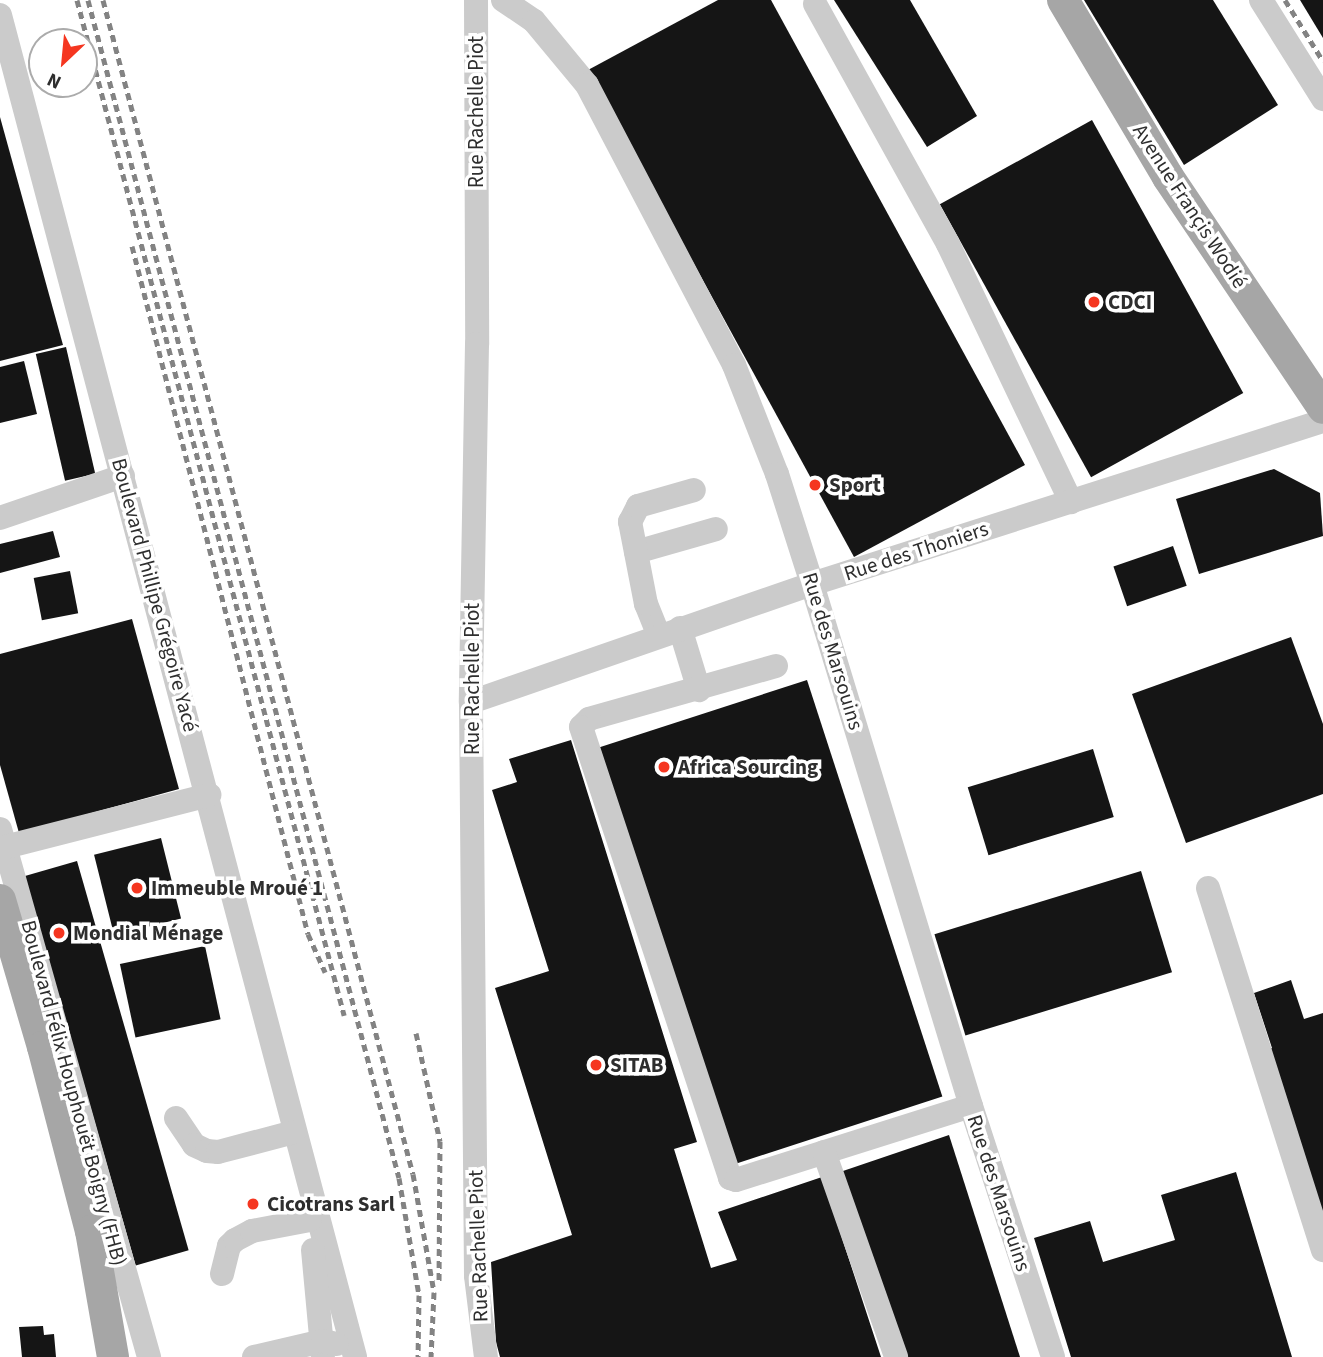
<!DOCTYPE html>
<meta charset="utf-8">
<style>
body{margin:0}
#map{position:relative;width:1323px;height:1357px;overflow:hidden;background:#fff;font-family:"Source Sans 3",sans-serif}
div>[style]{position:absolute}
.building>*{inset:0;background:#151515;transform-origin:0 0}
.minor>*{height:24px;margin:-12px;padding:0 12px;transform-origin:12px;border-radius:12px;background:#cbcbcb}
.major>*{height:32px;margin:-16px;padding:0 16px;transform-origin:16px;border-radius:16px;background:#a6a6a6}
.rail>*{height:5px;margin-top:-2.5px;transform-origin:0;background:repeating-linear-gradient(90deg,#838383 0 7px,transparent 0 12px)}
.dots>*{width:19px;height:19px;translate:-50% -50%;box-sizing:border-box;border:4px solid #fff;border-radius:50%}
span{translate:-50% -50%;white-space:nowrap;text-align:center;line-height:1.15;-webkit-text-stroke:7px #fff;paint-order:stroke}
.street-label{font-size:21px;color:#2e2e2e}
.poi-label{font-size:21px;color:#2e2e2e;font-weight:700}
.left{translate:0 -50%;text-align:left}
.north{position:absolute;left:28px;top:28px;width:70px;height:70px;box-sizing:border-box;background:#fff;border:2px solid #ababab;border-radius:50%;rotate:206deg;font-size:19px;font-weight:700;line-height:28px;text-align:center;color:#2e2e2e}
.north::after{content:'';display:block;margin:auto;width:24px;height:32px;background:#f53620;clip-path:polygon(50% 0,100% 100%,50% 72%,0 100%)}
</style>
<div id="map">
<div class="building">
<div style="clip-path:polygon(718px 0,771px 0,1025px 465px,854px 557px,588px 70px)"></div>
<div style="clip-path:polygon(834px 0,910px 0,977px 116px,927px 147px)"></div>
<div style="clip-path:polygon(1084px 0,1213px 0,1278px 105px,1184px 165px)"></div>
<div style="clip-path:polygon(1300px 0,1323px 0,1323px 38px)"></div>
<div style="clip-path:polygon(0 117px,63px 345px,0 361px)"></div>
<div style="left:1092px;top:120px;width:312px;height:174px;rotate:61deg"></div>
<div style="left:66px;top:347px;width:130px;height:31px;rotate:77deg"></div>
<div style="clip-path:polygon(24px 361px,37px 414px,0 423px,0 367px)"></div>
<div style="clip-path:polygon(1274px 469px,1320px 493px,1323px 536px,1199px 574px,1176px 499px)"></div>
<div style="clip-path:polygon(53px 531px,60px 557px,0 573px,0 544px)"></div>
<div style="left:1173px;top:546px;width:42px;height:63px;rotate:71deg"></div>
<div style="left:70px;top:571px;width:43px;height:37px;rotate:79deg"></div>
<div style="clip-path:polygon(132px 619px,179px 789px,19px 833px,0 765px,0 654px)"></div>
<div style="clip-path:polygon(1291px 637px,1323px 724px,1323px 794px,1186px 843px,1132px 694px)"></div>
<div style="left:807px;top:680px;width:438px;height:218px;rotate:72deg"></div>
<div style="clip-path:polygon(571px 740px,697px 1142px,674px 1149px,711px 1268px,737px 1260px,718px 1212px,822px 1177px,881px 1357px,500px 1357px,496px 1342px,491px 1262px,572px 1235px,495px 988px,549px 971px,492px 790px,517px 782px,509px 759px)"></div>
<div style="left:1093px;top:749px;width:71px;height:131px;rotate:73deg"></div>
<div style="left:161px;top:838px;width:83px;height:69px;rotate:76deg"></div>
<div style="left:77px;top:861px;width:405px;height:55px;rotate:74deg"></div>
<div style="left:1141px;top:871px;width:106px;height:216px;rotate:73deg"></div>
<div style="left:205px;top:946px;width:75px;height:87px;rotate:78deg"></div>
<div style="clip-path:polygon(1291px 980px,1304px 1019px,1323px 1013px,1323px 1214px,1269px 1049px,1272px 1048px,1254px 993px)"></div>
<div style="clip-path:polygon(949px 1135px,1020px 1357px,901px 1357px,840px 1172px)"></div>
<div style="clip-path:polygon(1236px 1172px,1292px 1357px,1071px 1357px,1034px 1238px,1090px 1221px,1103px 1262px,1175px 1240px,1161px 1195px)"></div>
<div style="clip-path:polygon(43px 1326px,44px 1335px,54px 1334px,56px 1357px,22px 1357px,19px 1327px)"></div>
</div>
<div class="minor">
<div style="left:476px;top:0;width:344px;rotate:89.8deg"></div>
<div style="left:477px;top:344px;width:358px;rotate:91deg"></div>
<div style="left:471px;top:702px;width:574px;rotate:89.5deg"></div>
<div style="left:476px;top:1276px;width:82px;rotate:83deg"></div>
<div style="left:503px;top:0;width:37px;rotate:34deg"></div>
<div style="left:534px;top:21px;width:83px;rotate:50.4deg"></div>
<div style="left:587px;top:85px;width:316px;rotate:62.3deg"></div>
<div style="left:734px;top:365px;width:117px;rotate:68.5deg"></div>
<div style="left:777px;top:474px;width:115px;rotate:72.3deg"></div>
<div style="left:812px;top:584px;width:546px;rotate:73.06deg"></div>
<div style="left:971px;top:1106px;width:264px;rotate:71.9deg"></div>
<div style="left:1261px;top:0;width:117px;rotate:57.9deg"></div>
<div style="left:815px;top:4px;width:274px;rotate:61deg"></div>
<div style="left:948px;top:244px;width:286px;rotate:64.5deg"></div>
<div style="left:0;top:15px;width:1388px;rotate:75.18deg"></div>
<div style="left:0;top:518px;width:130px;rotate:-18.9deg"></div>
<div style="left:636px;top:552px;width:83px;rotate:-16deg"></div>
<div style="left:680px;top:628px;width:65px;rotate:73deg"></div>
<div style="left:659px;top:636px;width:35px;rotate:-112deg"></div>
<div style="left:646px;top:604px;width:84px;rotate:-101deg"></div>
<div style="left:630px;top:522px;width:18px;rotate:-63deg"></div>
<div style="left:638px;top:506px;width:58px;rotate:-15.9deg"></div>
<div style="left:776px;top:666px;width:194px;rotate:164.2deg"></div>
<div style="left:589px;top:719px;width:11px;rotate:135deg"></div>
<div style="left:581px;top:727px;width:475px;rotate:71.7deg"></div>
<div style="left:730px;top:1178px;width:6px;rotate:18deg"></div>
<div style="left:736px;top:1180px;width:246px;rotate:-17.5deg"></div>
<div style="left:471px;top:702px;width:361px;rotate:-19.1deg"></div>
<div style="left:812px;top:584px;width:536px;rotate:-17.69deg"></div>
<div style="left:0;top:829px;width:549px;rotate:74.24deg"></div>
<div style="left:5px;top:847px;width:211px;rotate:-14.3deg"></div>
<div style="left:1208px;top:888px;width:380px;rotate:72.4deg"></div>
<div style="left:176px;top:1118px;width:32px;rotate:56deg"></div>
<div style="left:194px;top:1145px;width:14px;rotate:25deg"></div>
<div style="left:207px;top:1151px;width:11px;rotate:5deg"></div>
<div style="left:218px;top:1152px;width:79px;rotate:-14.7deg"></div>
<div style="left:824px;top:1152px;width:217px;rotate:70.6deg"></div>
<div style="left:313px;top:1250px;width:107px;rotate:84.7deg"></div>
<div style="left:222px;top:1274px;width:29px;rotate:-76deg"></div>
<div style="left:229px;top:1246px;width:8px;rotate:-45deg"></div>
<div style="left:235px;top:1240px;width:19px;rotate:-28deg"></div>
<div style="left:252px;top:1231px;width:59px;rotate:-10.7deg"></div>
<div style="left:254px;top:1357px;width:71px;rotate:-13.1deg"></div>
<div style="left:323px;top:1341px;width:14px;rotate:12deg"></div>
</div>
<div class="major">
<div style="left:1063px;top:0;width:206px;rotate:59.3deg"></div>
<div style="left:1168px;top:177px;width:278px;rotate:56.1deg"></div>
<div style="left:0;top:900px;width:153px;rotate:73.7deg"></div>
<div style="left:43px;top:1047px;width:190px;rotate:75.4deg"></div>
<div style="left:91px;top:1231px;width:128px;rotate:80.1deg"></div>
</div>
<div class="rail">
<div style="left:77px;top:0;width:1050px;rotate:75.26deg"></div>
<div style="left:88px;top:0;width:1218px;rotate:75.21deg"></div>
<div style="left:399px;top:1178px;width:119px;rotate:80.3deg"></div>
<div style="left:419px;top:1295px;width:62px;rotate:90.9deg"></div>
<div style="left:103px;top:0;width:1214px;rotate:75.21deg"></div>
<div style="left:413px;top:1174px;width:120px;rotate:79.9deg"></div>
<div style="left:434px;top:1292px;width:65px;rotate:92.6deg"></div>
<div style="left:1285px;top:0;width:72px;rotate:58.1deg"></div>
<div style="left:132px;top:246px;width:710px;rotate:75.65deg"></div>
<div style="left:308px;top:934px;width:42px;rotate:65.9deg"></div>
<div style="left:416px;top:1033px;width:111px;rotate:77.5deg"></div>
<div style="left:440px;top:1141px;width:141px;rotate:90.4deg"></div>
</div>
<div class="dots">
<div style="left:1094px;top:302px;background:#f53620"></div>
<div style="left:815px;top:485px;background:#f53620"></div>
<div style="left:664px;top:767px;background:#f53620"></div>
<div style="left:137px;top:888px;background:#f53620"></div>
<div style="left:59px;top:933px;background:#f53620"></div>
<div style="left:596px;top:1065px;background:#f53620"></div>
<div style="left:253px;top:1204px;background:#f53620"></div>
</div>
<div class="street-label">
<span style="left:476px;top:112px;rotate:-90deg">Rue Rachelle Piot</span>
<span style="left:1190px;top:206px;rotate:57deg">Avenue Françis Wodié</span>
<span style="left:916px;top:551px;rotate:-18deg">Rue des Thoniers</span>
<span style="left:155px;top:595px;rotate:75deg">Boulevard Phillipe Grégoire Yacé</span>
<span style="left:833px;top:651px;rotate:73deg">Rue des Marsouins</span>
<span style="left:472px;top:679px;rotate:-90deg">Rue Rachelle Piot</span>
<span style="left:74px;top:1093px;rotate:75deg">Boulevard Félix Houphouët Boigny (FHB)</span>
<span style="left:999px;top:1193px;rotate:72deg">Rue des Marsouins</span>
<span style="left:478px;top:1246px;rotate:-92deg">Rue Rachelle Piot</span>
</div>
<div class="poi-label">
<span class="left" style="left:1108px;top:302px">CDCI</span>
<span class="left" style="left:829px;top:485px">Sport</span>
<span class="left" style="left:678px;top:767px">Africa Sourcing</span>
<span class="left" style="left:151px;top:888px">Immeuble Mroué 1</span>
<span class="left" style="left:73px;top:933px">Mondial Ménage</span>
<span class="left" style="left:610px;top:1065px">SITAB</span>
<span class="left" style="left:267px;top:1204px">Cicotrans Sarl</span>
</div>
<div class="north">N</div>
</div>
